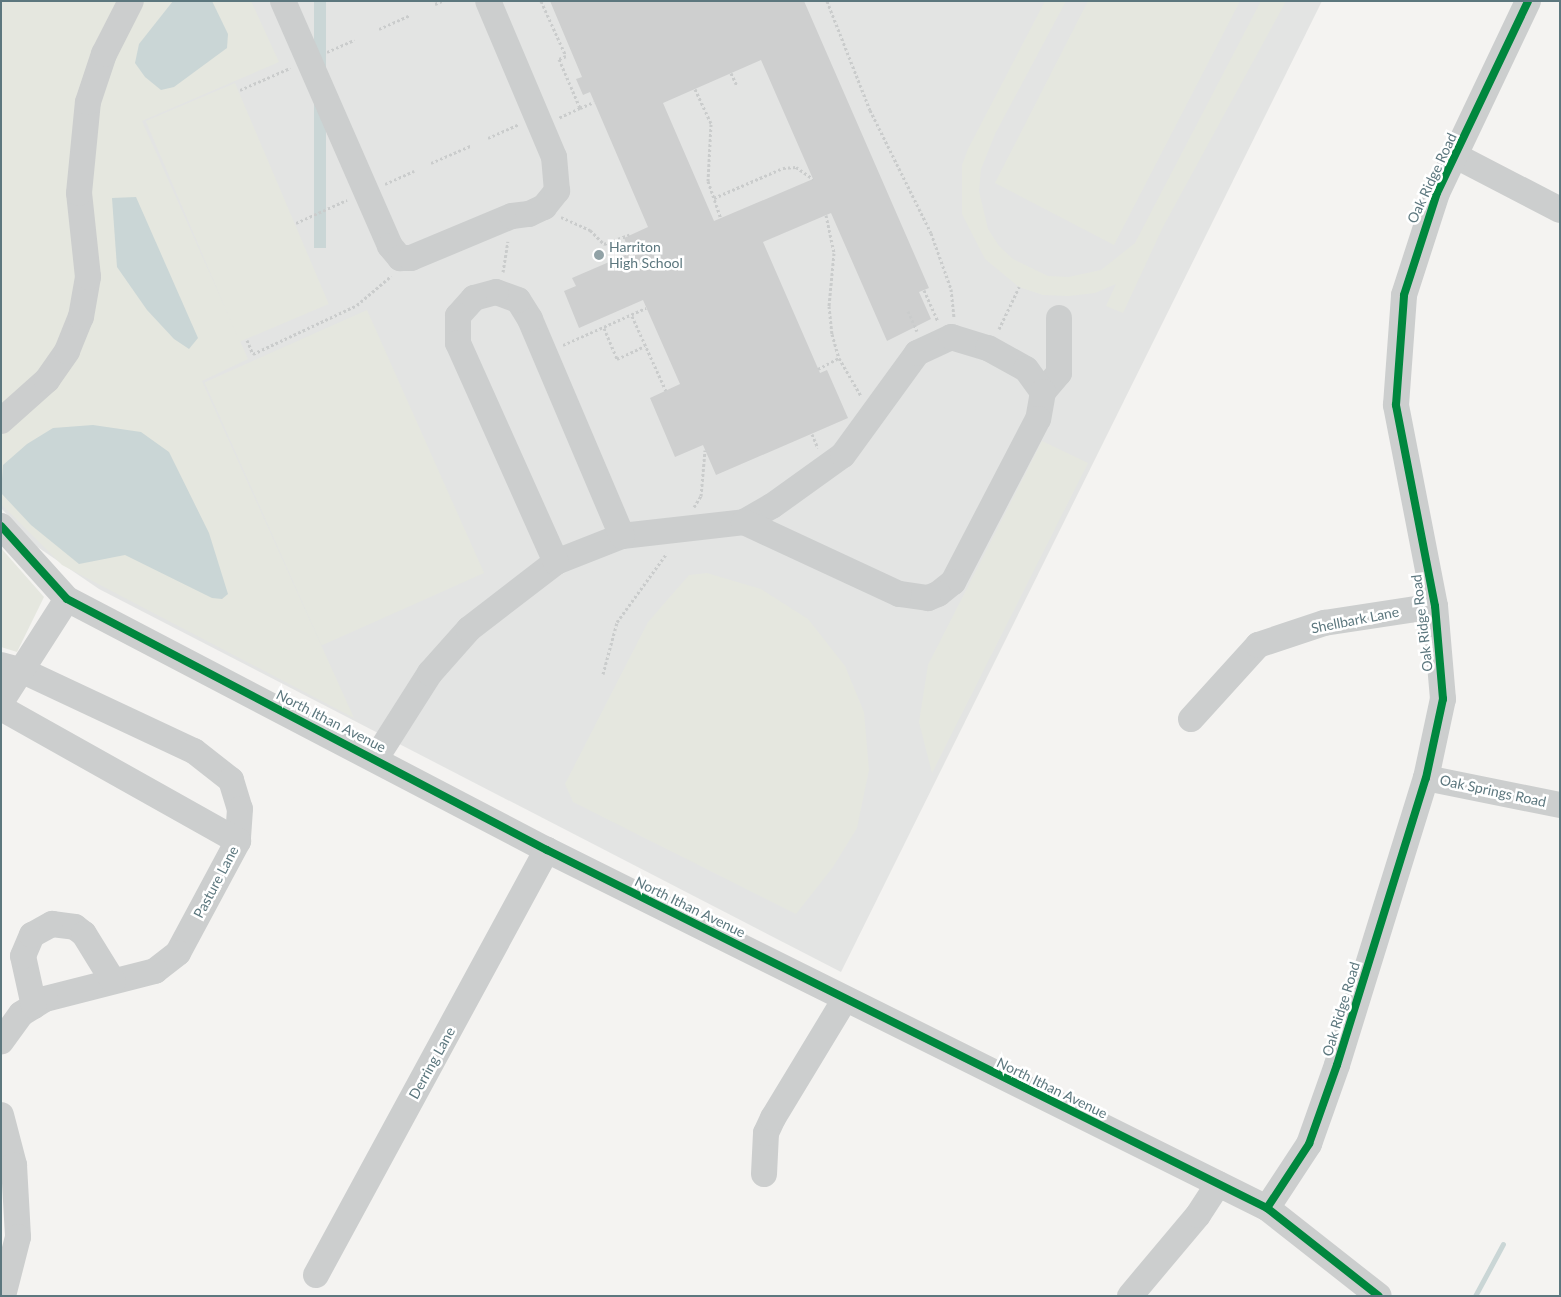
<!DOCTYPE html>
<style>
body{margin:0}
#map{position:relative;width:1561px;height:1297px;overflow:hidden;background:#f4f3f1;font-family:Lato,sans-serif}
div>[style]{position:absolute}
.built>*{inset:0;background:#e3e4e3}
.green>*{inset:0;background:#e5e7df;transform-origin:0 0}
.water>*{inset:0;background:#cad6d6;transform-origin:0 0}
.stream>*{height:5px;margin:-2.5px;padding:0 2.5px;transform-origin:2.5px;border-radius:2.5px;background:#cad6d6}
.building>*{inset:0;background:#cecfcf}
.path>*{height:3px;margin-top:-1.5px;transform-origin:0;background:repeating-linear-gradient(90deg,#cacccc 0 2.5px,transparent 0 5px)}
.minor>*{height:26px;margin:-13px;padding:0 13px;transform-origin:13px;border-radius:13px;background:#cccece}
.cycleway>*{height:8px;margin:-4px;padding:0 4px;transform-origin:4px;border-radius:4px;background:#00873e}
.dots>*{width:14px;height:14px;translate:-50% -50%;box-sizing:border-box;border:2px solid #fff;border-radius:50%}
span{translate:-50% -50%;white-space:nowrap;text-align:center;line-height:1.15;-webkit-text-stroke:5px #fff;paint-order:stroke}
.street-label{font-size:14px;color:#5c777e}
.poi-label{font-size:14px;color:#5c777e}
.left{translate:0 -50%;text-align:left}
.frame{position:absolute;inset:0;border:2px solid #5c777e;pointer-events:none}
</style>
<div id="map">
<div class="built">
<div style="clip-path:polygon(1px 1px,1322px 1px,841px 972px,99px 589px,36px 546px,1px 508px)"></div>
</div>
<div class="green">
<div style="clip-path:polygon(1px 1px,251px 1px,279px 62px,142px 121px,248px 359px,202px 381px,354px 718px,62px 565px,1px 504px)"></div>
<div style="clip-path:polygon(1045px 1px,1066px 1px,995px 134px,981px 169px,979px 191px,988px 229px,999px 246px,1013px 259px,1048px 276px,1068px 277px,1101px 270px,1135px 243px,1261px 1px,1286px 1px,1163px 227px,1123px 313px,1106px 306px,1116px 284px,1095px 293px,1069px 296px,1043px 295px,1019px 287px,985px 259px,962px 214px,962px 165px,968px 149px)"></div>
<div style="clip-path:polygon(1088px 1px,1240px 1px,1114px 245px,995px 183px)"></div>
<div style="left:235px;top:83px;width:240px;height:97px;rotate:67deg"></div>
<div style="left:367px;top:310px;width:288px;height:178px;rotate:66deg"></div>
<div style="clip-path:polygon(1042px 441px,1088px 463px,932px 773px,919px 722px,928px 665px)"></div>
<div style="clip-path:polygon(1px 548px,44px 597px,17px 652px,1px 647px)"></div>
<div style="clip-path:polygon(707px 573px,761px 589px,808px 619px,845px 666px,864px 712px,869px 770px,857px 828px,833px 867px,796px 914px,573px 802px,565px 784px,648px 622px,689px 575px)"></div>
</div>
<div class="water">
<div style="clip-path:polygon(173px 1px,212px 1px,228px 34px,227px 48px,174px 87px,161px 90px,145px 77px,135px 63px,139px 44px)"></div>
<div style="left:314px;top:1px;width:12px;height:247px"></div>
<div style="clip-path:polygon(136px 197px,198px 338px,189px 349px,174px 339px,147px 310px,117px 267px,112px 198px)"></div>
<div style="clip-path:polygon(93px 425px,141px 432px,169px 452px,209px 533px,228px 594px,222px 599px,212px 598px,125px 555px,79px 564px,31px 525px,1px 493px,3px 465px,27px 444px,53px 428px)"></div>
</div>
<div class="stream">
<div style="left:1475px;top:1296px;width:59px;rotate:-61.7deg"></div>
</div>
<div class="building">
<div style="clip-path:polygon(evenodd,550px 1px,804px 1px,929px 288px,919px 292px,931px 319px,887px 341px,831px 213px,763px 242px,820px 373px,827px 370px,848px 418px,716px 475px,703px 445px,675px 457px,650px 398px,680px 384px,643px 300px,579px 328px,564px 291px,576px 286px,572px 278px,630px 253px,624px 238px,648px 227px,590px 92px,583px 95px,576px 79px,582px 77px,550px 1px,761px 60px,813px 179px,714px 221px,663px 103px,761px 60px)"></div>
</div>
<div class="path">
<div style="left:541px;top:1px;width:60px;rotate:65.6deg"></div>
<div style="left:566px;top:56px;width:8px;rotate:157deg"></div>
<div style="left:559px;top:59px;width:53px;rotate:66.8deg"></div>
<div style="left:580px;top:108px;width:23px;rotate:155deg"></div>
<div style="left:827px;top:1px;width:117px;rotate:68.5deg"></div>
<div style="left:870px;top:110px;width:137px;rotate:63.6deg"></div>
<div style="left:931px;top:233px;width:59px;rotate:70.3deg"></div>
<div style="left:951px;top:289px;width:28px;rotate:84deg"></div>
<div style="left:435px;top:4px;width:8px;rotate:-23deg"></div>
<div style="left:379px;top:29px;width:34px;rotate:-24deg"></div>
<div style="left:327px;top:52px;width:30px;rotate:-24deg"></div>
<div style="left:731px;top:73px;width:14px;rotate:65deg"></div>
<div style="left:695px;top:89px;width:38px;rotate:65deg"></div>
<div style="left:711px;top:124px;width:57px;rotate:93deg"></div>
<div style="left:708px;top:181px;width:40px;rotate:71.1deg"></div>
<div style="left:240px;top:90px;width:55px;rotate:-23.7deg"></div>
<div style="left:580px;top:108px;width:15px;rotate:-23deg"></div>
<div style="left:488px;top:138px;width:34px;rotate:-24deg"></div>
<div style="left:431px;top:163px;width:43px;rotate:-23.6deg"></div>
<div style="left:385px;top:184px;width:32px;rotate:-24deg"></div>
<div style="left:714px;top:198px;width:75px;rotate:-23.5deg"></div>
<div style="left:783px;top:168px;width:13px;rotate:-4deg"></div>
<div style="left:796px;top:167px;width:21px;rotate:35deg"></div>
<div style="left:826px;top:215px;width:39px;rotate:78deg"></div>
<div style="left:834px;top:253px;width:53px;rotate:95.4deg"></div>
<div style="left:829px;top:306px;width:28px;rotate:84deg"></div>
<div style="left:832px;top:334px;width:25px;rotate:74deg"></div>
<div style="left:839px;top:358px;width:44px;rotate:59.9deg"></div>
<div style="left:561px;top:217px;width:32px;rotate:24deg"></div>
<div style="left:590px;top:230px;width:20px;rotate:45deg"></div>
<div style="left:604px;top:244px;width:27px;rotate:-20deg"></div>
<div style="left:296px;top:223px;width:56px;rotate:-24.3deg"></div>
<div style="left:503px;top:272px;width:31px;rotate:-81deg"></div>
<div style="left:924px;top:290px;width:34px;rotate:66deg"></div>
<div style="left:908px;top:311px;width:22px;rotate:66deg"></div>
<div style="left:632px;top:316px;width:82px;rotate:65.6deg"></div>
<div style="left:604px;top:328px;width:34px;rotate:67deg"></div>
<div style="left:617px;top:359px;width:31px;rotate:-25deg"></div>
<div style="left:999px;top:329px;width:47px;rotate:-64.5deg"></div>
<div style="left:247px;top:340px;width:15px;rotate:67deg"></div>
<div style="left:253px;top:354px;width:115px;rotate:-25.2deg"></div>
<div style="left:357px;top:305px;width:45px;rotate:-40.5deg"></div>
<div style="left:563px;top:345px;width:91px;rotate:-24deg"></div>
<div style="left:818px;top:369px;width:24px;rotate:-28deg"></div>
<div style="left:812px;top:434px;width:15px;rotate:67deg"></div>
<div style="left:694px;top:507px;width:13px;rotate:-58deg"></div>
<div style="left:701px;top:496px;width:46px;rotate:-85deg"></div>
<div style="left:603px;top:674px;width:54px;rotate:-74.9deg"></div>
<div style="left:617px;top:622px;width:85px;rotate:-54.1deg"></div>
</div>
<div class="minor">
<div style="left:283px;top:1px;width:267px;rotate:66.4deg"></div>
<div style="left:390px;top:246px;width:16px;rotate:50deg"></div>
<div style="left:400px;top:258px;width:11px"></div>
<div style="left:411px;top:258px;width:109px;rotate:-22.6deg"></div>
<div style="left:512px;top:216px;width:17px;rotate:-7deg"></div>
<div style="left:529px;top:214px;width:17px;rotate:-25deg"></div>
<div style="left:544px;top:207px;width:21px;rotate:-51deg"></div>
<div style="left:557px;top:191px;width:34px;rotate:-95deg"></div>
<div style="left:554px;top:157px;width:169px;rotate:-112.9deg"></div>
<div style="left:1456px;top:156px;width:117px;rotate:27.4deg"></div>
<div style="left:1043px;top:392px;width:25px;rotate:-50deg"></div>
<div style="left:1059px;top:373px;width:55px;rotate:-90deg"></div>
<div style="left:1px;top:421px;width:62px;rotate:-41.7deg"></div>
<div style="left:47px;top:380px;width:35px;rotate:-55deg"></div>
<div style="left:67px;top:351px;width:37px;rotate:-68deg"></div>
<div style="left:81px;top:317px;width:41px;rotate:-80.1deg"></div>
<div style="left:88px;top:277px;width:84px;rotate:-96.1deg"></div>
<div style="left:79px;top:193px;width:91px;rotate:-84.4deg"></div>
<div style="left:88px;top:102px;width:51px;rotate:-71.6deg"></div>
<div style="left:104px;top:54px;width:59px;rotate:-63deg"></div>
<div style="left:1px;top:526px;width:98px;rotate:47.9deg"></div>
<div style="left:67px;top:599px;width:542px;rotate:27.61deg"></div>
<div style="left:547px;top:850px;width:804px;rotate:26.44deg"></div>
<div style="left:1267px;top:1208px;width:142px;rotate:38.2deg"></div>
<div style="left:622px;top:536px;width:123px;rotate:-6.5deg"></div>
<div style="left:744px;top:522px;width:32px;rotate:-30deg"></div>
<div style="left:772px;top:506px;width:87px;rotate:-35.7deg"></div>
<div style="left:843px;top:455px;width:126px;rotate:-54deg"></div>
<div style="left:917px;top:353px;width:38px;rotate:-25deg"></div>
<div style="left:951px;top:337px;width:39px;rotate:17deg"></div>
<div style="left:988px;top:348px;width:43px;rotate:28.9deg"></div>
<div style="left:1026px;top:369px;width:29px;rotate:54deg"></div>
<div style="left:1043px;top:392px;width:27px;rotate:100deg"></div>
<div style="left:1038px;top:419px;width:184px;rotate:117.5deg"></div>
<div style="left:953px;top:582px;width:19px;rotate:141deg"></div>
<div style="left:938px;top:594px;width:11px;rotate:158deg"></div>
<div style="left:928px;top:598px;width:29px;rotate:-172deg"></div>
<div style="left:899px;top:594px;width:171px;rotate:-155.1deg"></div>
<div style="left:1px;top:665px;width:23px;rotate:15deg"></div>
<div style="left:23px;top:671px;width:189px;rotate:25.1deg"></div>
<div style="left:194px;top:751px;width:47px;rotate:38.1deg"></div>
<div style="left:231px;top:780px;width:30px;rotate:73deg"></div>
<div style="left:240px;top:809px;width:32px;rotate:94deg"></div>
<div style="left:238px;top:841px;width:127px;rotate:118.2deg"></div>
<div style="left:178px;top:953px;width:29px;rotate:142deg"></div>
<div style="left:155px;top:971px;width:114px;rotate:165.7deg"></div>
<div style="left:45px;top:999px;width:28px;rotate:148deg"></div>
<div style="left:21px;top:1014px;width:34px;rotate:126deg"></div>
<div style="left:1px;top:702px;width:122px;rotate:-57.3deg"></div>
<div style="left:1px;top:708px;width:272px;rotate:29.3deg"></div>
<div style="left:1191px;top:719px;width:100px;rotate:-47.8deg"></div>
<div style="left:1258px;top:645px;width:70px;rotate:-18.4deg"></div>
<div style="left:1324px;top:623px;width:112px;rotate:-8.7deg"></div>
<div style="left:376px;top:758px;width:101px;rotate:-57.6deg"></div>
<div style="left:430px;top:673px;width:59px;rotate:-48.4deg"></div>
<div style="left:469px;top:629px;width:110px;rotate:-37.6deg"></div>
<div style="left:556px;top:562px;width:71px;rotate:-21.5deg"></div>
<div style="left:622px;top:536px;width:236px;rotate:-113deg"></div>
<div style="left:530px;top:319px;width:22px;rotate:-122deg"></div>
<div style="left:518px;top:300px;width:23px;rotate:-160deg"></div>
<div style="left:496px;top:292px;width:23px;rotate:165deg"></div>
<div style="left:474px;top:298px;width:24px;rotate:132deg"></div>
<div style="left:458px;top:316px;width:27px;rotate:90deg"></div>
<div style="left:458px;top:343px;width:240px;rotate:65.9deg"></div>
<div style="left:1426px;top:778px;width:137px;rotate:11.4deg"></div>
<div style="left:34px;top:1006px;width:51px;rotate:-102.4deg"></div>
<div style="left:23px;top:956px;width:23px;rotate:-67deg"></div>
<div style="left:32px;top:935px;width:23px;rotate:-29deg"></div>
<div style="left:52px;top:924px;width:23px;rotate:7deg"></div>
<div style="left:75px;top:927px;width:11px;rotate:38deg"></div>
<div style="left:84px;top:934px;width:55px;rotate:58.3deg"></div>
<div style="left:1px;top:1115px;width:52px;rotate:75.4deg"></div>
<div style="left:14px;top:1165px;width:72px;rotate:86.8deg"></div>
<div style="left:18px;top:1237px;width:61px;rotate:104.3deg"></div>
<div style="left:764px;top:1174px;width:41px;rotate:-87.2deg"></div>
<div style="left:766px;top:1133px;width:17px;rotate:-65deg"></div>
<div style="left:773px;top:1118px;width:139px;rotate:-58.8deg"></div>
<div style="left:1267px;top:1208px;width:77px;rotate:-56.7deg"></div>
<div style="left:1309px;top:1144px;width:84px;rotate:-70.5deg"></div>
<div style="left:1337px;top:1065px;width:300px;rotate:-72.8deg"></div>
<div style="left:1426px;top:778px;width:81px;rotate:-77.9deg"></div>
<div style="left:1443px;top:699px;width:93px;rotate:-94.9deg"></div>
<div style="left:1435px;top:606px;width:205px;rotate:-101deg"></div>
<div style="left:1396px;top:405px;width:110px;rotate:-85.8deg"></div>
<div style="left:1404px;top:295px;width:107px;rotate:-72.1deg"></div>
<div style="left:1437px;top:193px;width:212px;rotate:-64.6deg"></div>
<div style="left:316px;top:1275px;width:484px;rotate:-61.5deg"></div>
<div style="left:1130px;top:1296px;width:106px;rotate:-50deg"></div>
<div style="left:1198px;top:1215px;width:37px;rotate:-57deg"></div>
</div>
<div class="cycleway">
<div style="left:1px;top:526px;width:98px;rotate:47.9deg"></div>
<div style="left:67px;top:599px;width:542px;rotate:27.61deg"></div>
<div style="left:547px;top:850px;width:804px;rotate:26.44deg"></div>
<div style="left:1267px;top:1208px;width:142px;rotate:38.2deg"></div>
<div style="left:1267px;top:1208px;width:77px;rotate:-56.7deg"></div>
<div style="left:1309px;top:1144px;width:84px;rotate:-70.5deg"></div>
<div style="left:1337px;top:1065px;width:300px;rotate:-72.8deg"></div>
<div style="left:1426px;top:778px;width:81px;rotate:-77.9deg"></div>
<div style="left:1443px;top:699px;width:93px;rotate:-94.9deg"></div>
<div style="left:1435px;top:606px;width:205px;rotate:-101deg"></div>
<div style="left:1396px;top:405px;width:110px;rotate:-85.8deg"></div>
<div style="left:1404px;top:295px;width:107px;rotate:-72.1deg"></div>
<div style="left:1437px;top:193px;width:212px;rotate:-64.6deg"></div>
</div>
<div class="dots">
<div style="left:599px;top:255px;background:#91a2a6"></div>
</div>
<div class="street-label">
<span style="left:1432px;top:178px;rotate:-65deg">Oak Ridge Road</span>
<span style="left:1355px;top:620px;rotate:-11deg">Shellbark Lane</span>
<span style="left:1422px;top:623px;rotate:-97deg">Oak Ridge Road</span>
<span style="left:331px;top:721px;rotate:27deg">North Ithan Avenue</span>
<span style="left:1493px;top:791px;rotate:12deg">Oak Springs Road</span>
<span style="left:216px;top:882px;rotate:-62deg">Pasture Lane</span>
<span style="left:690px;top:907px;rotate:26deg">North Ithan Avenue</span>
<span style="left:1341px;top:1009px;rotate:-73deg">Oak Ridge Road</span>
<span style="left:432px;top:1063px;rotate:-61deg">Derring Lane</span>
<span style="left:1052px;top:1088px;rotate:26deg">North Ithan Avenue</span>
</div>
<div class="poi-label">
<span class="left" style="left:609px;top:255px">Harriton<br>High School</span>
</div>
<div class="frame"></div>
</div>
